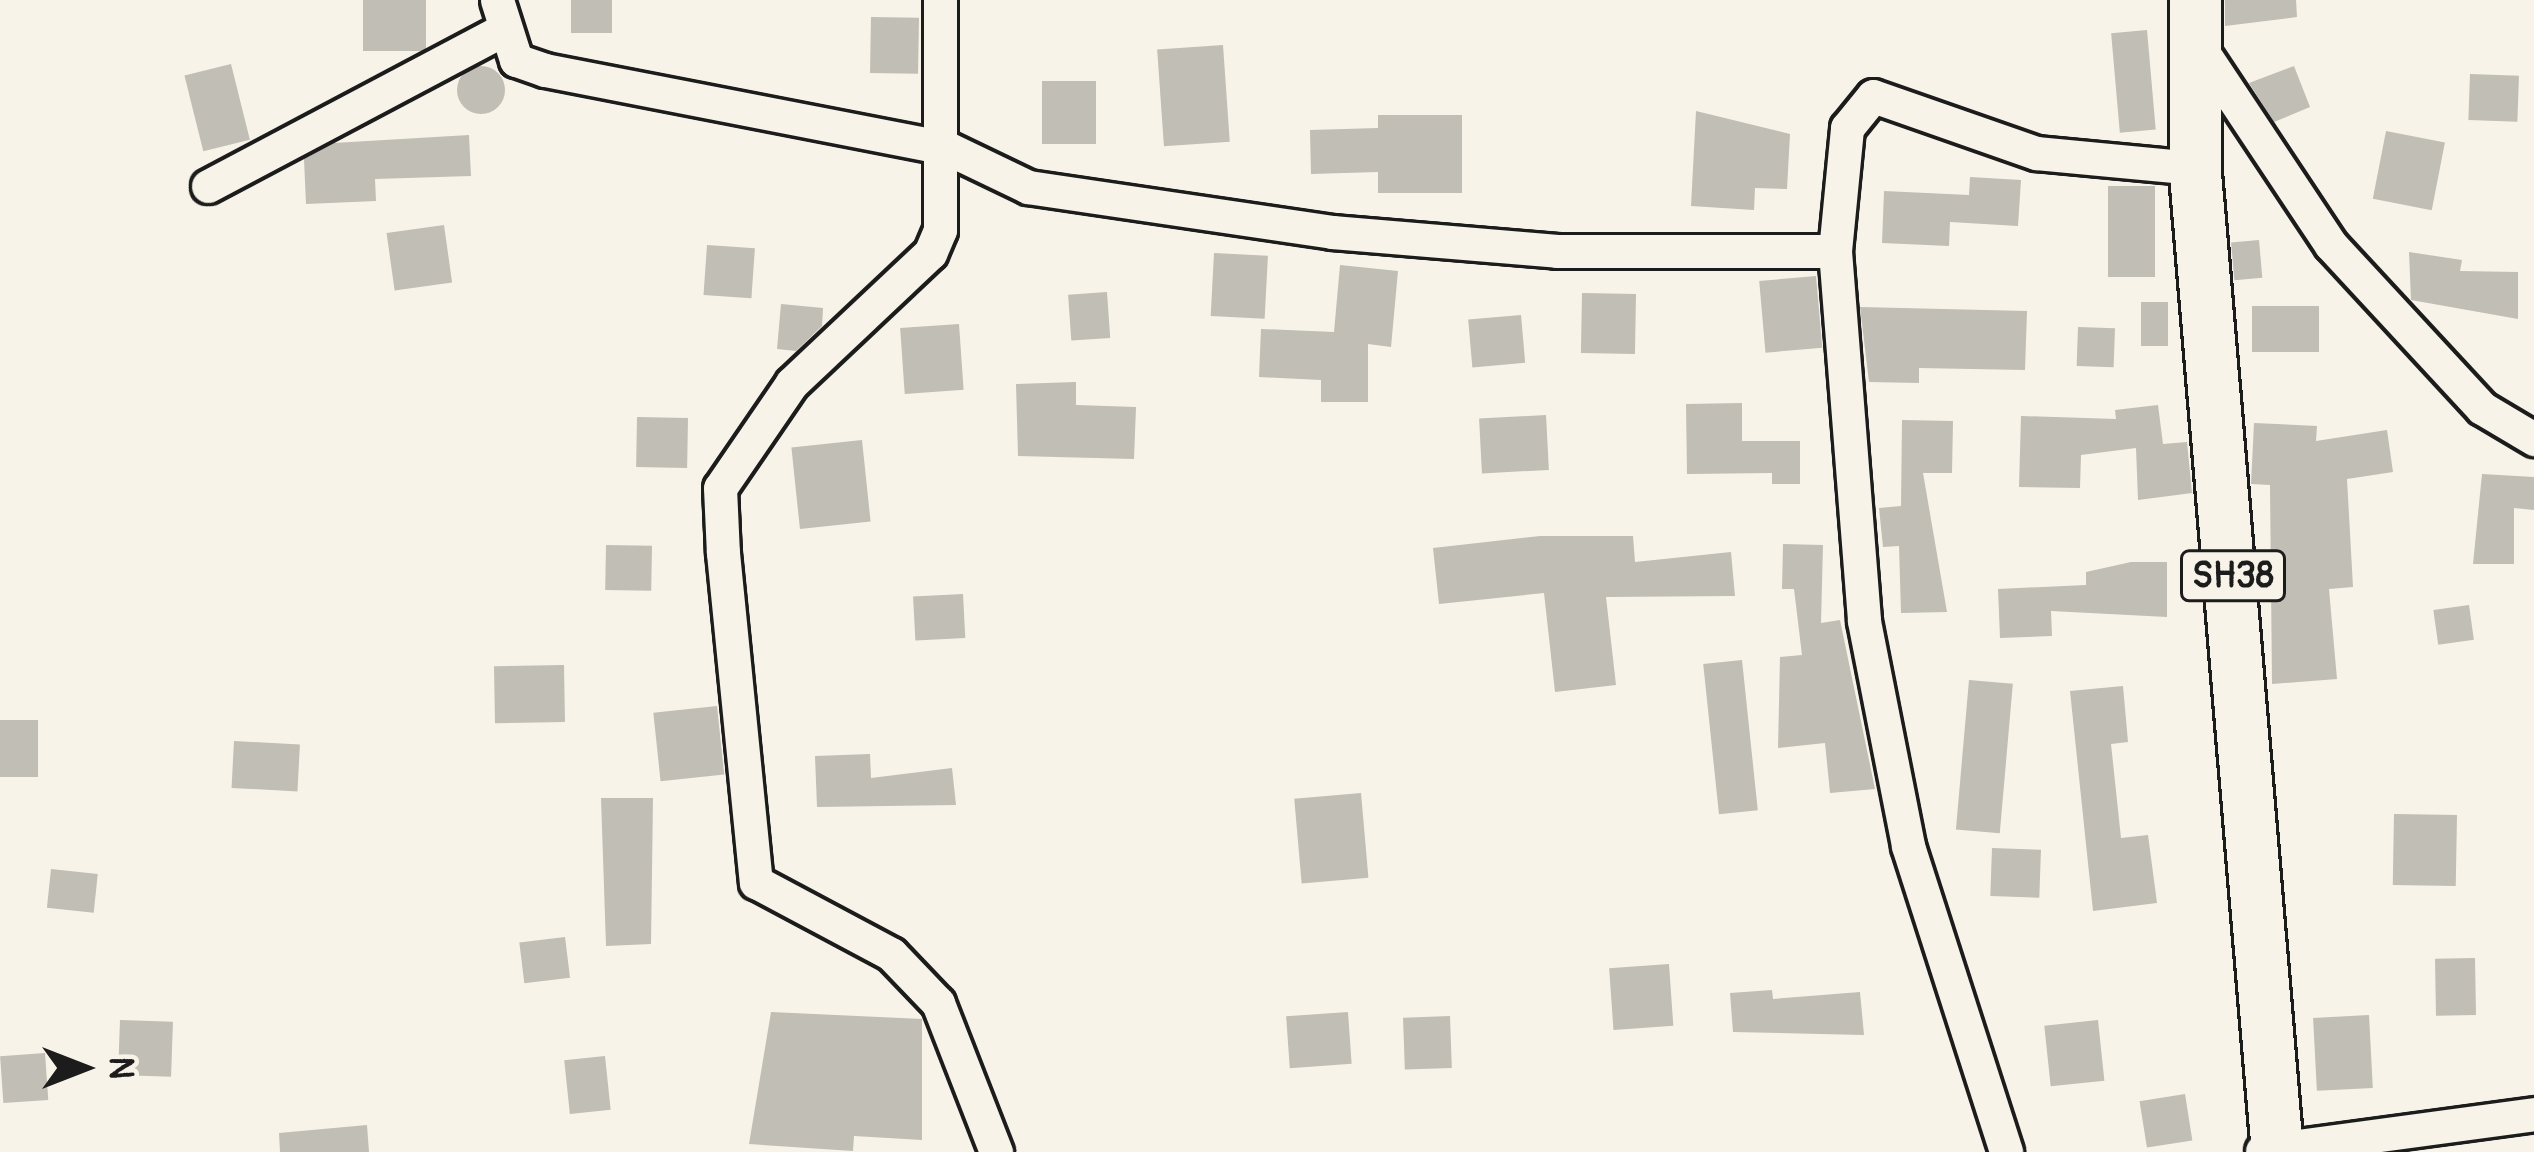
<!DOCTYPE html>
<style>
body{margin:0}
#map{position:relative;width:2534px;height:1152px;overflow:hidden;background:#f7f3e8;font-family:Pangolin,sans-serif}
div>[style]{position:absolute}
.building>*{inset:0;background:#c0beb5;transform-origin:0 0}
.round{border-radius:50%}
.roads{filter:drop-shadow(3px 0 #1c1c1c) drop-shadow(-3px 0 #1c1c1c) drop-shadow(0 3px #1c1c1c) drop-shadow(0 -3px #1c1c1c)}
.minor>*{height:33px;margin:-16.5px;padding:0 16.5px;transform-origin:16.5px;border-radius:16.5px;background:#f7f3e8}
.primary>*{height:51px;margin:-25.5px;padding:0 25.5px;transform-origin:25.5px;border-radius:25.5px;background:#f7f3e8}
span{translate:-50% -50%;white-space:nowrap;text-align:center;line-height:1.15;-webkit-text-stroke:9px #f7f3e8;paint-order:stroke}
.shield-label span{padding:3px 9px;background:#f7f3e8;border:3px solid;border-radius:9px;-webkit-text-stroke-width:0}
.shield-label{font-size:36px;color:#1c1c1c;font-weight:700}
.north{position:absolute;left:24px;top:1008px;width:120px;height:120px;-webkit-text-stroke:9px #f7f3e8;paint-order:stroke;rotate:90deg;font-size:33px;font-weight:700;line-height:48px;text-align:center;color:#1c1c1c}
.north::after{content:'';display:block;margin:auto;width:42px;height:54px;background:#1c1c1c;clip-path:polygon(50% 0,100% 100%,50% 72%,0 100%)}
</style>
<div id="map">
<div class="building">
<div style="left:363px;top:0;width:63px;height:51px"></div>
<div style="left:571px;top:0;width:41px;height:33px"></div>
<div style="clip-path:polygon(2225px 0,2296px 0,2297px 17px,2225px 26px)"></div>
<div style="left:871px;top:17px;width:48px;height:56px;rotate:1deg"></div>
<div style="left:2147px;top:30px;width:100px;height:36px;rotate:85deg"></div>
<div style="left:1223px;top:45px;width:97px;height:66px;rotate:86deg"></div>
<div style="left:231px;top:64px;width:78px;height:48px;rotate:76deg"></div>
<div class="round" style="left:457px;top:66px;width:48px;height:48px"></div>
<div style="clip-path:polygon(2294px 66px,2310px 107px,2274px 122px,2249px 83px)"></div>
<div style="left:2470px;top:74px;width:49px;height:46px;rotate:2deg"></div>
<div style="left:1042px;top:81px;width:54px;height:63px"></div>
<div style="clip-path:polygon(1696px 111px,1790px 134px,1787px 189px,1755px 188px,1754px 210px,1691px 206px)"></div>
<div style="clip-path:polygon(1378px 115px,1462px 115px,1462px 193px,1378px 193px,1378px 172px,1311px 174px,1310px 130px,1378px 128px)"></div>
<div style="left:2386px;top:131px;width:60px;height:69px;rotate:11deg"></div>
<div style="clip-path:polygon(469px 135px,471px 176px,375px 179px,376px 201px,306px 204px,304px 159px,334px 143px)"></div>
<div style="clip-path:polygon(1970px 177px,2021px 180px,2018px 226px,1950px 222px,1949px 246px,1882px 243px,1884px 191px,1969px 195px)"></div>
<div style="left:2108px;top:186px;width:47px;height:91px"></div>
<div style="left:444px;top:225px;width:58px;height:58px;rotate:82deg"></div>
<div style="left:2259px;top:240px;width:38px;height:28px;rotate:85deg"></div>
<div style="left:707px;top:245px;width:48px;height:50px;rotate:4deg"></div>
<div style="clip-path:polygon(2409px 252px,2462px 260px,2460px 271px,2518px 272px,2518px 319px,2411px 300px)"></div>
<div style="left:1214px;top:253px;width:54px;height:63px;rotate:3deg"></div>
<div style="clip-path:polygon(1340px 265px,1398px 271px,1391px 347px,1368px 344px,1368px 402px,1321px 402px,1321px 380px,1259px 377px,1261px 329px,1334px 332px)"></div>
<div style="left:1816px;top:276px;width:72px;height:57px;rotate:85deg"></div>
<div style="left:1107px;top:292px;width:46px;height:39px;rotate:86deg"></div>
<div style="left:1582px;top:293px;width:54px;height:60px;rotate:1deg"></div>
<div style="left:2141px;top:302px;width:27px;height:44px"></div>
<div style="clip-path:polygon(781px 304px,823px 308px,822px 326px,796px 351px,777px 349px)"></div>
<div style="left:2252px;top:306px;width:67px;height:46px"></div>
<div style="clip-path:polygon(1860px 307px,2027px 311px,2025px 370px,1919px 368px,1919px 383px,1869px 382px)"></div>
<div style="left:1521px;top:315px;width:48px;height:53px;rotate:85deg"></div>
<div style="left:959px;top:324px;width:66px;height:59px;rotate:86deg"></div>
<div style="left:2078px;top:327px;width:37px;height:39px;rotate:2deg"></div>
<div style="clip-path:polygon(1076px 382px,1076px 405px,1136px 407px,1134px 459px,1018px 456px,1016px 384px)"></div>
<div style="clip-path:polygon(1742px 403px,1742px 441px,1800px 441px,1800px 484px,1772px 484px,1772px 473px,1687px 474px,1686px 404px)"></div>
<div style="clip-path:polygon(2158px 405px,2163px 444px,2187px 442px,2192px 493px,2138px 500px,2136px 448px,2081px 455px,2080px 488px,2019px 487px,2021px 416px,2116px 419px,2115px 410px)"></div>
<div style="left:1546px;top:415px;width:55px;height:67px;rotate:87deg"></div>
<div style="left:637px;top:417px;width:51px;height:50px;rotate:1deg"></div>
<div style="clip-path:polygon(1902px 420px,1953px 421px,1952px 473px,1923px 473px,1947px 612px,1901px 613px,1899px 546px,1883px 547px,1879px 508px,1901px 506px)"></div>
<div style="clip-path:polygon(2254px 423px,2317px 426px,2316px 441px,2387px 430px,2393px 472px,2347px 479px,2353px 587px,2329px 589px,2337px 679px,2272px 684px,2270px 485px,2251px 484px)"></div>
<div style="left:862px;top:440px;width:82px;height:71px;rotate:84deg"></div>
<div style="clip-path:polygon(2482px 474px,2534px 477px,2534px 510px,2514px 508px,2514px 564px,2473px 564px)"></div>
<div style="clip-path:polygon(1540px 536px,1633px 536px,1635px 562px,1731px 552px,1735px 596px,1606px 597px,1616px 685px,1555px 692px,1544px 593px,1439px 604px,1433px 548px)"></div>
<div style="clip-path:polygon(1783px 544px,1823px 545px,1821px 623px,1840px 620px,1875px 789px,1830px 793px,1825px 743px,1778px 748px,1780px 657px,1802px 655px,1794px 589px,1782px 589px)"></div>
<div style="left:606px;top:545px;width:46px;height:45px;rotate:1deg"></div>
<div style="clip-path:polygon(2131px 562px,2167px 562px,2167px 617px,2051px 611px,2052px 636px,2000px 638px,1998px 589px,2086px 585px,2086px 572px)"></div>
<div style="left:963px;top:594px;width:44px;height:50px;rotate:87deg"></div>
<div style="left:2469px;top:605px;width:35px;height:36px;rotate:82deg"></div>
<div style="left:1742px;top:660px;width:151px;height:39px;rotate:84deg"></div>
<div style="left:564px;top:665px;width:57px;height:70px;rotate:89deg"></div>
<div style="left:1969px;top:680px;width:44px;height:150px;rotate:5deg"></div>
<div style="clip-path:polygon(2123px 686px,2128px 742px,2111px 744px,2121px 838px,2148px 835px,2157px 903px,2093px 911px,2070px 691px)"></div>
<div style="left:717px;top:706px;width:69px;height:64px;rotate:84deg"></div>
<div style="left:0;top:720px;width:38px;height:57px"></div>
<div style="left:234px;top:741px;width:66px;height:47px;rotate:3deg"></div>
<div style="clip-path:polygon(870px 754px,871px 778px,952px 768px,956px 805px,817px 807px,815px 756px)"></div>
<div style="left:1361px;top:793px;width:85px;height:67px;rotate:85deg"></div>
<div style="clip-path:polygon(601px 798px,653px 798px,651px 944px,606px 946px)"></div>
<div style="left:2394px;top:814px;width:63px;height:71px;rotate:1deg"></div>
<div style="left:1992px;top:848px;width:49px;height:48px;rotate:2deg"></div>
<div style="left:51px;top:869px;width:47px;height:39px;rotate:6deg"></div>
<div style="left:565px;top:937px;width:41px;height:46px;rotate:83deg"></div>
<div style="left:2475px;top:958px;width:57px;height:40px;rotate:89deg"></div>
<div style="left:1669px;top:964px;width:62px;height:60px;rotate:86deg"></div>
<div style="clip-path:polygon(1772px 990px,1773px 999px,1860px 992px,1864px 1035px,1733px 1032px,1730px 993px)"></div>
<div style="clip-path:polygon(771px 1012px,922px 1019px,922px 1140px,854px 1136px,853px 1151px,749px 1144px)"></div>
<div style="left:1348px;top:1012px;width:52px;height:62px;rotate:86deg"></div>
<div style="left:2369px;top:1015px;width:73px;height:56px;rotate:87deg"></div>
<div style="left:1450px;top:1016px;width:52px;height:47px;rotate:88deg"></div>
<div style="left:120px;top:1020px;width:53px;height:55px;rotate:2deg"></div>
<div style="left:2098px;top:1020px;width:61px;height:54px;rotate:84deg"></div>
<div style="left:45px;top:1053px;width:47px;height:45px;rotate:86deg"></div>
<div style="left:605px;top:1056px;width:54px;height:41px;rotate:84deg"></div>
<div style="left:2185px;top:1094px;width:47px;height:46px;rotate:81deg"></div>
<div style="clip-path:polygon(367px 1125px,369px 1152px,280px 1152px,279px 1133px)"></div>
</div>
<div class="roads">
<div class="minor">
<div style="left:497px;top:0;width:63px;rotate:72.4deg"></div>
<div style="left:516px;top:60px;width:31px;rotate:19deg"></div>
<div style="left:545px;top:70px;width:409px;rotate:11deg"></div>
<div style="left:947px;top:148px;width:90px;rotate:25.7deg"></div>
<div style="left:1028px;top:187px;width:307px;rotate:8.4deg"></div>
<div style="left:1332px;top:232px;width:226px;rotate:4.8deg"></div>
<div style="left:1557px;top:251px;width:278px"></div>
<div style="left:1835px;top:251px;width:124px;rotate:-84.4deg"></div>
<div style="left:1847px;top:128px;width:41px;rotate:-50.9deg"></div>
<div style="left:1873px;top:96px;width:173px;rotate:19.3deg"></div>
<div style="left:2036px;top:153px;width:160px;rotate:5.4deg"></div>
<div style="left:940px;top:0;width:230px;rotate:90deg"></div>
<div style="left:940px;top:230px;width:25px;rotate:113deg"></div>
<div style="left:930px;top:253px;width:190px;rotate:136.7deg"></div>
<div style="left:792px;top:383px;width:127px;rotate:124.4deg"></div>
<div style="left:720px;top:488px;width:65px;rotate:87.4deg"></div>
<div style="left:723px;top:553px;width:331px;rotate:84.3deg"></div>
<div style="left:756px;top:882px;width:153px;rotate:28.1deg"></div>
<div style="left:891px;top:954px;width:68px;rotate:46.2deg"></div>
<div style="left:938px;top:1003px;width:160px;rotate:68.7deg"></div>
<div style="left:2198px;top:45px;width:240px;rotate:56.4deg"></div>
<div style="left:2331px;top:245px;width:222px;rotate:47.2deg"></div>
<div style="left:2482px;top:408px;width:61px;rotate:30.8deg"></div>
<div style="left:208px;top:186px;width:335px;rotate:-27.9deg"></div>
<div style="left:1835px;top:251px;width:371px;rotate:85.5deg"></div>
<div style="left:1864px;top:621px;width:229px;rotate:78.9deg"></div>
<div style="left:1908px;top:846px;width:321px;rotate:72.2deg"></div>
<div style="left:2262px;top:1151px;width:275px;rotate:-7.7deg"></div>
</div>
<div class="primary">
<div style="left:2195px;top:0;width:173px;rotate:90deg"></div>
<div style="left:2195px;top:173px;width:982px;rotate:85.21deg"></div>
</div>
</div>
<div class="shield-label">
<span style="left:2233px;top:576px">SH38</span>
</div>
<div class="north">N</div>
</div>
